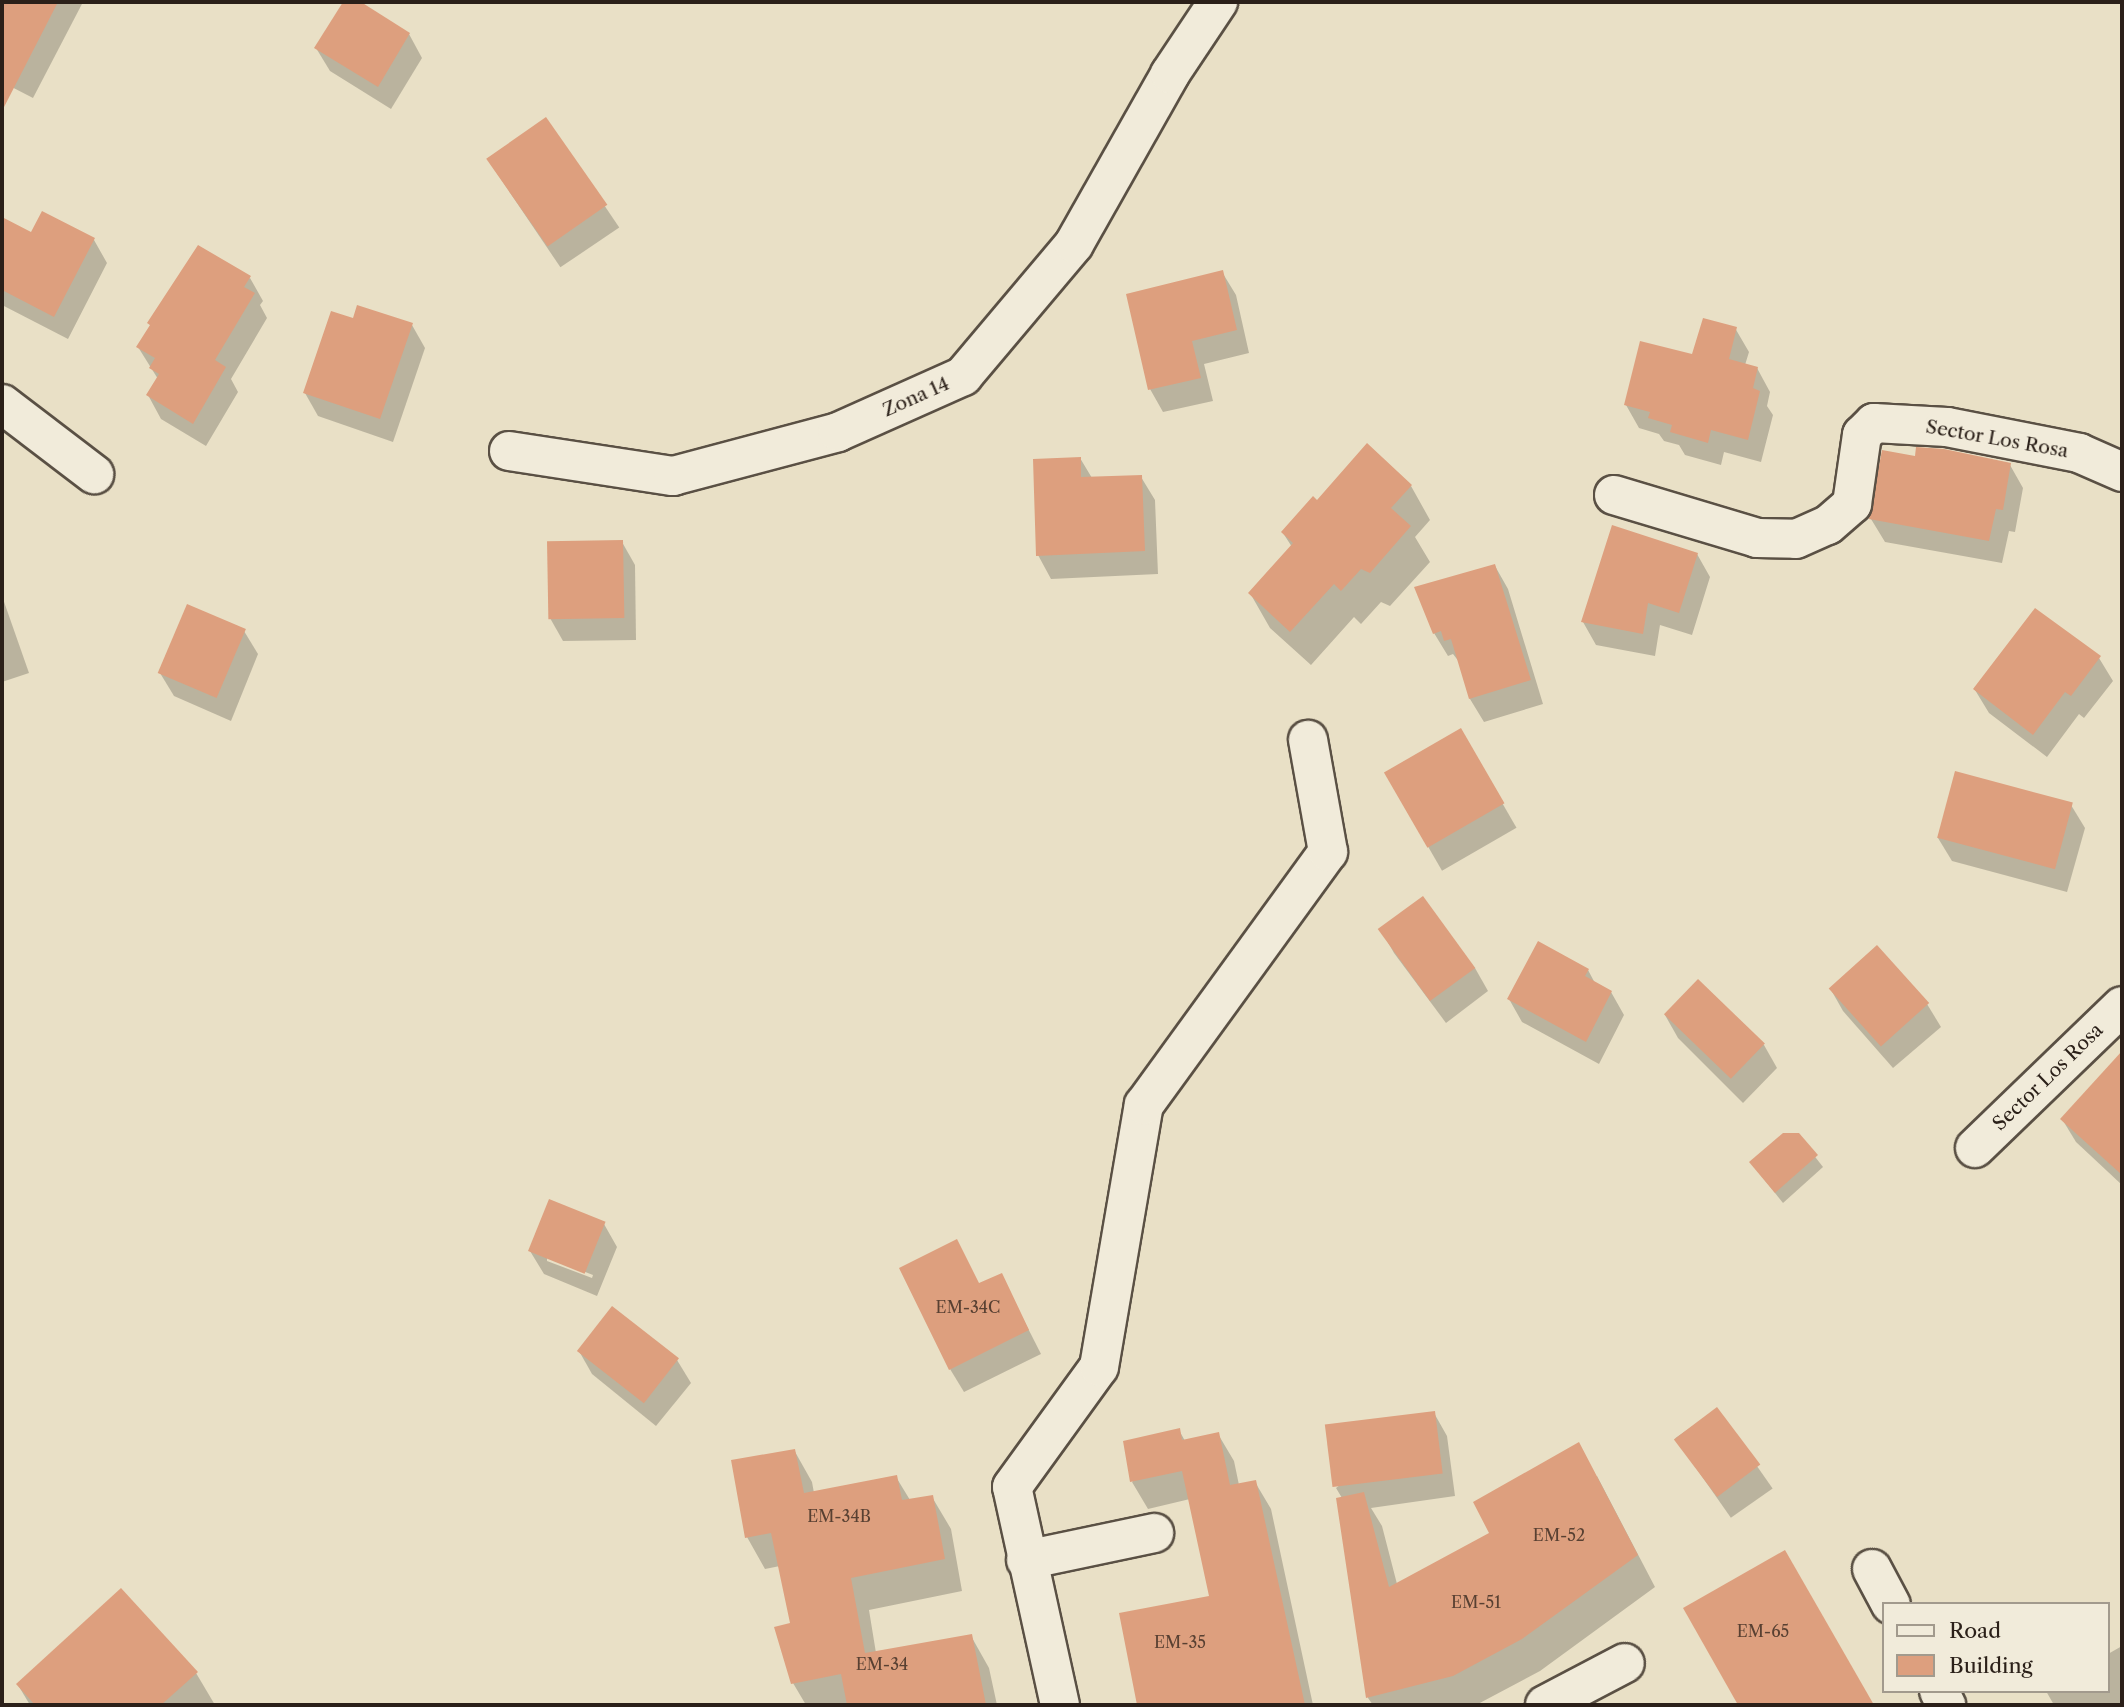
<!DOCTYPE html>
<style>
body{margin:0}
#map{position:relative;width:2124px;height:1707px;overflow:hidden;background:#e9e0c6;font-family:"Libre Caslon Text",serif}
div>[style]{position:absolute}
.shadow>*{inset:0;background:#0003;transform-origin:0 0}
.building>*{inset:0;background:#dd9f7e;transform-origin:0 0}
.roads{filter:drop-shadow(2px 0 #5a5044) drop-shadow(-2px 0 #5a5044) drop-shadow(0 2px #5a5044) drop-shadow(0 -2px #5a5044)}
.minor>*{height:38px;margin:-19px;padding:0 19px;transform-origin:19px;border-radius:19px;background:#f1ebda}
span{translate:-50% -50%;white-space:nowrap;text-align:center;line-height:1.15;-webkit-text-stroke:5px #f1ebda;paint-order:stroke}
.number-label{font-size:16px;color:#584032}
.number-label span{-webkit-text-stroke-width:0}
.street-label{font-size:19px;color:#2b2019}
.frame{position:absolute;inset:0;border:4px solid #2b2019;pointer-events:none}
.legend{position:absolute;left:1882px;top:1602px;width:228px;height:91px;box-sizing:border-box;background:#f1ebda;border:2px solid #a29a8d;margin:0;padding:9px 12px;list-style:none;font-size:21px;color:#2b2019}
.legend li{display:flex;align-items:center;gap:14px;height:35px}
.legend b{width:35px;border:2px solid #a29a8d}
</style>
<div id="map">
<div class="shadow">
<div style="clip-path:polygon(2px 2px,83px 2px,33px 98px,2px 82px)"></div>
<div style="clip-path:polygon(346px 2px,358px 2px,409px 34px,422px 58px,391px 109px,330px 71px,316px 48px)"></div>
<div style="left:546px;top:119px;width:131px;height:71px;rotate:56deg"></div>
<div style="clip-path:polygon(8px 222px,32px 234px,94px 240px,107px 263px,68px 339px,2px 305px,2px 235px)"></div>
<div style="clip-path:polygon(1222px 272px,1236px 295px,1249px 353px,1204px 364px,1213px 401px,1163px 412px,1150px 389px)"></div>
<div style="clip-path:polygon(250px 278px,263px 301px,260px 305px,267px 318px,231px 379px,238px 392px,206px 446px,161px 419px,148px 395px,158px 379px,138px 347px,151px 327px,149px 323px)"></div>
<div style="clip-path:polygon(412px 325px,425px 348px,393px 442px,318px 416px,305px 393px)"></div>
<div style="clip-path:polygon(1735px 328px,1749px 352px,1745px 365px,1757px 368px,1770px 392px,1767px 406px,1773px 415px,1761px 462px,1724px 452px,1721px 465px,1685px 455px,1679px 445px,1664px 441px,1659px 434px,1639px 428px,1626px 405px)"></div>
<div style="clip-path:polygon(1080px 458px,1092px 478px,1141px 477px,1155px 500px,1158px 574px,1051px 579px,1038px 555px)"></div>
<div style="clip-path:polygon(1916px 458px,2010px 465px,2023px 488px,2015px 532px,2009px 531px,2002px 563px,1885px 542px,1871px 519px)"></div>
<div style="clip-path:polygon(1411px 486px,1430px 520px,1415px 537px,1430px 562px,1390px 606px,1381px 602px,1361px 624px,1354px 617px,1311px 665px,1270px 628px,1250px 593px,1292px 547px,1283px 533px,1317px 502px)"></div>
<div style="clip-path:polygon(622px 542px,635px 565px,636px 640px,563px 641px,550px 618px)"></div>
<div style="clip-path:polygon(1697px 554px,1710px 577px,1692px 635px,1660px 625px,1655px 656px,1596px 645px,1583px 622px)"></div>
<div style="clip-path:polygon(1495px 566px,1508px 589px,1543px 704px,1484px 722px,1470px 699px,1460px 663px,1453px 654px,1448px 656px,1434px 633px)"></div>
<div style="clip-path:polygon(2px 596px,29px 673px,2px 682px)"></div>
<div style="clip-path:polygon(244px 631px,258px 654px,231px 721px,174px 696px,160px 673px)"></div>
<div style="clip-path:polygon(2099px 658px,2113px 681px,2084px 718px,2079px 714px,2047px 757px,1989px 713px,1975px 690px)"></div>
<div style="left:1460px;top:730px;width:113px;height:86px;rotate:60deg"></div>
<div style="clip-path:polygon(2071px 805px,2085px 828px,2067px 892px,1952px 861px,1938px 838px)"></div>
<div style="clip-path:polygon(1381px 930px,1475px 968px,1488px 991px,1446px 1023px,1394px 953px)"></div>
<div style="clip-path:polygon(1588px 970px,1596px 985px,1611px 992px,1624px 1015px,1599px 1064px,1522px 1022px,1509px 999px)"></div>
<div style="clip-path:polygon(1830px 988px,1927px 1004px,1941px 1027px,1893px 1068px,1843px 1011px)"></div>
<div style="clip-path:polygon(1665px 1015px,1764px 1045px,1777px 1068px,1743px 1103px,1678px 1038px)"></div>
<div style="clip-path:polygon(2099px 1079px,2122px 1100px,2122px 1185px,2076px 1142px,2062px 1119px)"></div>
<div style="clip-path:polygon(1798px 1135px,1823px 1167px,1783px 1203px,1751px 1163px)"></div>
<div style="clip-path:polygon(evenodd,604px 1224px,617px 1247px,597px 1296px,544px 1274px,530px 1251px,604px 1224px,547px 1257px,593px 1275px,592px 1278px,547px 1261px,547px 1257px)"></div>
<div style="clip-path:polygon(1001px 1275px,1041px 1354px,964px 1392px,950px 1369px,980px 1285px)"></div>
<div style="clip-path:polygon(579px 1351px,677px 1360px,691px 1383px,656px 1426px,592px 1374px)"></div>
<div style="left:1717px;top:1409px;width:97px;height:51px;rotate:55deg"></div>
<div style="clip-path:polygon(1434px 1413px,1447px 1436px,1455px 1496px,1371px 1508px,1382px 1526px,1397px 1584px,1597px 1476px,1655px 1587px,1540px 1671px,1476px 1705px,1373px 1705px,1368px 1698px,1338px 1499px,1342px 1498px,1336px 1488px)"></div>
<div style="clip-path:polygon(1179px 1430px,1185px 1441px,1218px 1434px,1234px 1461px,1239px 1485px,1255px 1482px,1271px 1509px,1313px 1705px,1141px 1705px,1140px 1699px,1211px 1597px,1190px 1499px,1148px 1509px,1132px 1482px)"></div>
<div style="clip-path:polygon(794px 1450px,812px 1482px,814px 1493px,896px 1477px,910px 1500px,932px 1497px,951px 1529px,962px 1591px,869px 1610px,876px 1653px,971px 1636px,989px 1668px,997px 1705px,806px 1705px,793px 1683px,792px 1624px,780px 1566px,765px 1569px,747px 1537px)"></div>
<div style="clip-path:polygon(1800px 1580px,1869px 1705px,1740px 1705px,1685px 1609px)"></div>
<div style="clip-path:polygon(2122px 1646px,2122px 1705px,2054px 1705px,2046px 1691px,2108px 1691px,2108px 1654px)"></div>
<div style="clip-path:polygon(196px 1673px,215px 1705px,30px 1705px,18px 1685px)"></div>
</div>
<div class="building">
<div style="clip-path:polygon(2px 2px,58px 2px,2px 111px)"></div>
<div style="clip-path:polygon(343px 2px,361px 2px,410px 33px,378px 87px,314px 48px)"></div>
<div style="left:546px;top:117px;width:107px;height:73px;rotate:55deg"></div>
<div style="clip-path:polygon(42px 211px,95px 238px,54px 317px,2px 290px,2px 217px,31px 232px)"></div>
<div style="clip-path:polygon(198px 245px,251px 276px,244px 287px,255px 293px,215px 360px,226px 367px,193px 424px,146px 395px,159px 374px,149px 368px,155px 358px,136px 347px,150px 325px,147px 323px)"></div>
<div style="clip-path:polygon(1223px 270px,1237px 330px,1192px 341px,1201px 378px,1148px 390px,1126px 294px)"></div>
<div style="clip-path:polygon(357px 305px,413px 323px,380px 419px,303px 393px,331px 311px,353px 318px)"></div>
<div style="clip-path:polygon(1703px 318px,1737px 327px,1729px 359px,1758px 367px,1753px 388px,1760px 391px,1748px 440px,1711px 430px,1708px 443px,1670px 432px,1672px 425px,1648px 418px,1650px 412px,1624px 405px,1640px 341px,1692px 354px)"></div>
<div style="clip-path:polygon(1367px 443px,1412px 485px,1391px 508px,1411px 526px,1370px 573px,1361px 569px,1341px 591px,1334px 584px,1290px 632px,1248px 593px,1293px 543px,1281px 532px,1313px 496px,1317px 500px)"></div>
<div style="clip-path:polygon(1916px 447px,1944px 449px,2011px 463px,2003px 510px,1996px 509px,1989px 541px,1869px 519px,1882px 450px,1915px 456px)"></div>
<div style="clip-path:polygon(1081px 457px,1081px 477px,1142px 475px,1145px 551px,1036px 556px,1033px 459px)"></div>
<div style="clip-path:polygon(1612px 525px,1698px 553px,1679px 613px,1648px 603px,1643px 634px,1581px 622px)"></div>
<div style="left:623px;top:540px;width:78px;height:76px;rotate:89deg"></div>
<div style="clip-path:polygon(1495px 564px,1531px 680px,1469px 699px,1451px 639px,1444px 641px,1441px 631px,1433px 634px,1414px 587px)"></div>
<div style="left:187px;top:604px;width:64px;height:75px;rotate:23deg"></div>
<div style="clip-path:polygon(2035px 608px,2101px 656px,2071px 696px,2065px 692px,2033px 735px,1973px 689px)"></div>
<div style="left:1461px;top:728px;width:87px;height:89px;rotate:60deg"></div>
<div style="left:1955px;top:771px;width:122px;height:69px;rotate:15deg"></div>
<div style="left:1423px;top:896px;width:89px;height:56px;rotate:54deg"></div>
<div style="clip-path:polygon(1538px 941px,1589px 969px,1585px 976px,1612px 991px,1586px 1042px,1507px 999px)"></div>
<div style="left:1877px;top:945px;width:78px;height:65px;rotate:48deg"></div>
<div style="left:1698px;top:979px;width:93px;height:49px;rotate:44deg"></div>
<div style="clip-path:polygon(2122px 1051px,2122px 1175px,2060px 1119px)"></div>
<div style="clip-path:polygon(1783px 1133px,1799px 1133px,1818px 1155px,1775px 1193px,1749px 1162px)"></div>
<div style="left:549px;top:1199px;width:61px;height:56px;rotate:22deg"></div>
<div style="clip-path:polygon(957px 1239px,979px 1283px,1002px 1273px,1029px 1330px,949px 1370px,899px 1268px)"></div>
<div style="left:612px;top:1306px;width:85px;height:57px;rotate:38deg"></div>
<div style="left:1717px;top:1407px;width:72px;height:54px;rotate:53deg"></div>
<div style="left:1435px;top:1411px;width:63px;height:111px;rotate:83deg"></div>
<div style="clip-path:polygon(1180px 1428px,1182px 1440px,1219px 1432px,1230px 1485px,1256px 1480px,1305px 1705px,1137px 1705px,1119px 1613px,1209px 1596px,1182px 1471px,1130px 1482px,1123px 1441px)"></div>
<div style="clip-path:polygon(1579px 1442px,1638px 1555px,1522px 1639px,1453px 1676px,1366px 1698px,1336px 1498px,1364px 1492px,1389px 1587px,1489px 1533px,1473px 1502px)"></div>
<div style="clip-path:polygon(795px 1449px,804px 1493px,897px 1475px,902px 1500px,933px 1495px,945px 1559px,851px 1578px,865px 1653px,972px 1634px,986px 1705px,847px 1705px,841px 1674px,791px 1684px,774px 1627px,790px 1623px,771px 1533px,745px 1538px,731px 1460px)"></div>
<div style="clip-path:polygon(1785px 1550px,1874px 1705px,1738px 1705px,1683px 1608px)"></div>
<div style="clip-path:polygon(121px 1588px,198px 1672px,161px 1705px,35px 1705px,16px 1684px)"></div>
</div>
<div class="roads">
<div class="minor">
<div style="left:2px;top:404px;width:116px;rotate:37.3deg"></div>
<div style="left:509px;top:451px;width:166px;rotate:8.7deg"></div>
<div style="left:673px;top:476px;width:171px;rotate:-14.9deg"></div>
<div style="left:838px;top:432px;width:137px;rotate:-24.1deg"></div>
<div style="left:963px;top:376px;width:172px;rotate:-49.9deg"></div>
<div style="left:1074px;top:244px;width:195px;rotate:-60.5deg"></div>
<div style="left:1170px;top:74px;width:87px;rotate:-56.3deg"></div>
<div style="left:1614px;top:495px;width:149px;rotate:16.7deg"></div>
<div style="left:1757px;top:538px;width:39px;rotate:1deg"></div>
<div style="left:1796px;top:539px;width:35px;rotate:-24deg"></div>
<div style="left:1828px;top:525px;width:32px;rotate:-41deg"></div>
<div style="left:1852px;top:504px;width:70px;rotate:-81.8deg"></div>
<div style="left:1862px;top:435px;width:17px;rotate:-45deg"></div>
<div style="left:1874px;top:423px;width:73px;rotate:3.1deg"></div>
<div style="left:1947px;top:427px;width:135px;rotate:11.1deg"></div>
<div style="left:2079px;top:453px;width:47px;rotate:23.8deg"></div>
<div style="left:1975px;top:1148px;width:204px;rotate:-44deg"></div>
<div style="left:1026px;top:1560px;width:131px;rotate:-11.9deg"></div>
<div style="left:1872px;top:1569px;width:40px;rotate:62deg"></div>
<div style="left:1939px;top:1691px;width:16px;rotate:63deg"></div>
<div style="left:1060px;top:1705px;width:223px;rotate:-102.4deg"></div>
<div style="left:1012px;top:1487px;width:148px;rotate:-54.1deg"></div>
<div style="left:1099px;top:1367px;width:266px;rotate:-80.3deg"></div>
<div style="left:1144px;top:1105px;width:313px;rotate:-54deg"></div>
<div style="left:1328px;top:852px;width:114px;rotate:-100.1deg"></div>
<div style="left:1545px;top:1705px;width:90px;rotate:-27.7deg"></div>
</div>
</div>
<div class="number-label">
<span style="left:968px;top:1307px">EM-34C</span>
<span style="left:839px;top:1516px">EM-34B</span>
<span style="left:1559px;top:1535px">EM-52</span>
<span style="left:1476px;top:1602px">EM-51</span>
<span style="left:1763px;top:1631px">EM-65</span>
<span style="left:1180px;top:1642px">EM-35</span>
<span style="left:882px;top:1664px">EM-34</span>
</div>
<div class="street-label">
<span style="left:916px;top:397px;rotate:-24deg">Zona 14</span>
<span style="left:1997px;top:439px;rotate:10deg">Sector Los Rosa</span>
<span style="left:2048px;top:1077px;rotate:-44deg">Sector Los Rosa</span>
</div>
<div class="frame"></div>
<ul class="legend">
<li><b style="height:9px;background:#f1ebda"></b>Road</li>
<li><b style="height:19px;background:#dd9f7e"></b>Building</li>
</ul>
</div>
